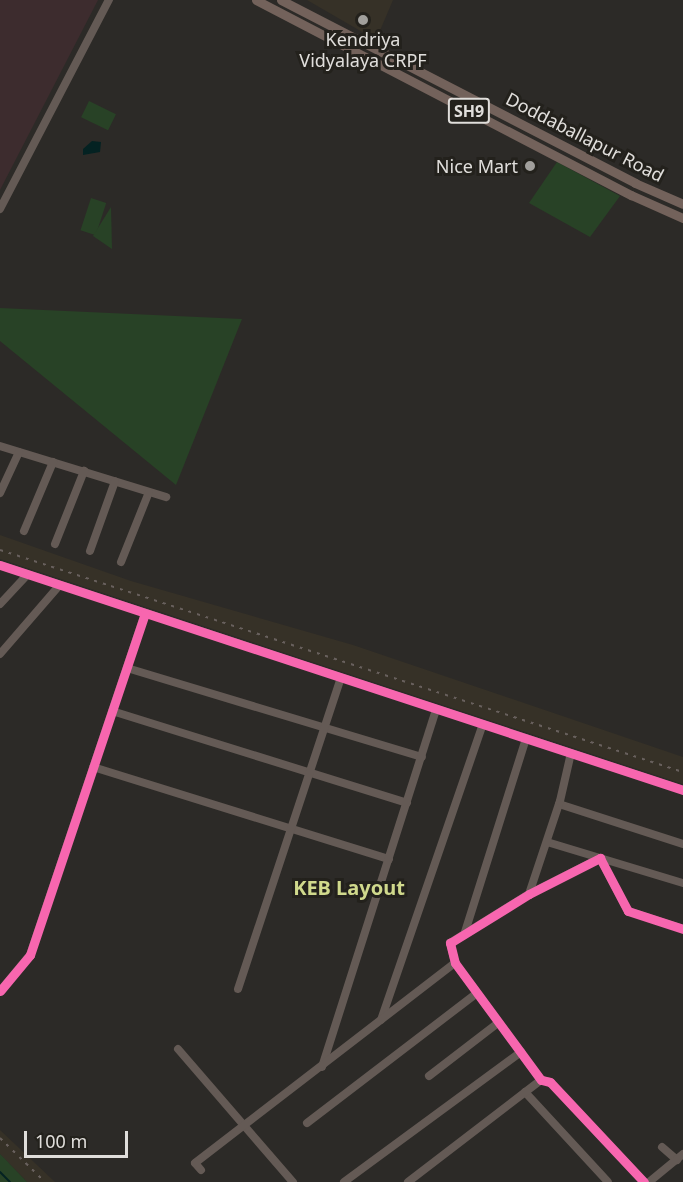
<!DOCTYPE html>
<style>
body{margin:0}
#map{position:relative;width:683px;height:1182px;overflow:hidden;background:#2c2a27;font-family:"Noto Sans",sans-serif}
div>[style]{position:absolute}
.industrial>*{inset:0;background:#3d2c2e}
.built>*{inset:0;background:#363127}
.green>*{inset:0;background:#284226;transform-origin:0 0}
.water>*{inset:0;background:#042222}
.stream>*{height:2px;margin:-1px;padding:0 1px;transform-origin:1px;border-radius:1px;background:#042222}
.minor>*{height:8px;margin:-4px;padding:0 4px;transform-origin:4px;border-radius:4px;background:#645a55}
.major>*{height:9px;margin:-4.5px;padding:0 4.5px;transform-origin:4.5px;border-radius:4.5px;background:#73625b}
.rail>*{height:2px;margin-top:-1px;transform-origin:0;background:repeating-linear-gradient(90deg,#68605d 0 3px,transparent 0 9px)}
.cycleway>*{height:9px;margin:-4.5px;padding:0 4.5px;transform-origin:4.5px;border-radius:4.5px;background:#f766af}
.dots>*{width:16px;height:16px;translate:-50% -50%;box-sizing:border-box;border:3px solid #23211c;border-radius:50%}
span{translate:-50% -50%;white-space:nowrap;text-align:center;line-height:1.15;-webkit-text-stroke:6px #23211c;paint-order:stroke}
.shield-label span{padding:2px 4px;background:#23211c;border:2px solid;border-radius:4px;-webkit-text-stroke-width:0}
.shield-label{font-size:16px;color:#e0dedb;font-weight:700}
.poi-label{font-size:18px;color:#e0dedb}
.right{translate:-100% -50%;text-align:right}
.street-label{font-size:18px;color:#e0dedb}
.neighbourhood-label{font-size:20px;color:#d0d98c;font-weight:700}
.scale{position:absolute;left:24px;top:1131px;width:104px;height:27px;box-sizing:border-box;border:3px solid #e0dedb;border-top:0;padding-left:8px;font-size:18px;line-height:21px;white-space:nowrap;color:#e0dedb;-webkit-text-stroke:4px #23211c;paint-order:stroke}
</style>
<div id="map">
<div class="industrial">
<div style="clip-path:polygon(0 0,98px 0,0 190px)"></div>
</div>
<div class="built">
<div style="clip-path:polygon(307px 0,393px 0,376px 40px)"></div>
<div style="clip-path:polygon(0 535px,131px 581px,353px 645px,683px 757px,683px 784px,0 559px)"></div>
<div style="clip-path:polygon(0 1130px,55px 1182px,27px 1182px,0 1154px)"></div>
</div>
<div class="green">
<div style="left:89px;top:101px;width:30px;height:18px;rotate:26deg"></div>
<div style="clip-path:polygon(557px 162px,620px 196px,590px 237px,529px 203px)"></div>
<div style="left:91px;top:198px;width:16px;height:34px;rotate:18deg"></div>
<div style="clip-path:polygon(111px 207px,112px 249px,93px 236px)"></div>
<div style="clip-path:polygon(0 308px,242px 319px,176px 485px,0 341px)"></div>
<div style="clip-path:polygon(0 1154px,6px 1160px,27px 1182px,0 1182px)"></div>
</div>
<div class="water">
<div style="clip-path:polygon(92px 141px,101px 142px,100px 152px,83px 155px,83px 149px)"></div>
</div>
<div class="stream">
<div style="left:0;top:1172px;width:14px;rotate:45deg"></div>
</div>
<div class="minor">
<div style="left:0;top:209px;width:236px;rotate:-62.5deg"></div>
<div style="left:0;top:446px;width:174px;rotate:17.1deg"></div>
<div style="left:0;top:493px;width:45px;rotate:-65.1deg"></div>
<div style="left:24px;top:531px;width:75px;rotate:-67.2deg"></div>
<div style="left:55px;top:544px;width:79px;rotate:-68.3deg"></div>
<div style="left:90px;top:551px;width:74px;rotate:-70.3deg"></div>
<div style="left:121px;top:562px;width:75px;rotate:-68.2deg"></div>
<div style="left:0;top:565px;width:719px;rotate:18.23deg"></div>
<div style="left:0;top:604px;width:40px;rotate:-47deg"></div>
<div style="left:0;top:654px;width:90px;rotate:-49.1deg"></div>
<div style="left:127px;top:668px;width:308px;rotate:16.8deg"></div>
<div style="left:112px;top:711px;width:309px;rotate:17.3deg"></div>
<div style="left:93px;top:767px;width:310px;rotate:17.3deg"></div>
<div style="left:559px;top:804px;width:130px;rotate:17.9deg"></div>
<div style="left:547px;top:842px;width:142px;rotate:16.8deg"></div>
<div style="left:529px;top:894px;width:98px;rotate:-71.6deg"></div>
<div style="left:560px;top:801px;width:49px;rotate:-77.1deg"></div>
<div style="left:465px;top:932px;width:203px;rotate:-72.5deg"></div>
<div style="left:238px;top:989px;width:328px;rotate:-71.7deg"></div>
<div style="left:0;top:991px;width:47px;rotate:-50.2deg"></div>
<div style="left:30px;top:955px;width:360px;rotate:-71.4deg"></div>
<div style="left:381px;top:1020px;width:313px;rotate:-71deg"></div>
<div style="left:178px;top:1049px;width:176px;rotate:49.2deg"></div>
<div style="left:322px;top:1067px;width:376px;rotate:-72.3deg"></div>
<div style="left:429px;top:1076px;width:88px;rotate:-37.6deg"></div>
<div style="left:525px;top:1092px;width:122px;rotate:47.3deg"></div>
<div style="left:307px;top:1123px;width:214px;rotate:-37.4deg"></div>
<div style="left:662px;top:1147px;width:20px;rotate:41deg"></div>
<div style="left:201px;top:1170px;width:9px;rotate:-131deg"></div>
<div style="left:195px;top:1163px;width:328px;rotate:-37.6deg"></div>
<div style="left:344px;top:1182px;width:220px;rotate:-36.3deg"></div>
<div style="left:408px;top:1182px;width:168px;rotate:-37.5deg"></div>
<div style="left:644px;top:1182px;width:137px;rotate:-133.2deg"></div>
<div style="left:550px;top:1082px;width:9px;rotate:-167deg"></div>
<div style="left:541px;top:1080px;width:145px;rotate:-126.3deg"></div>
<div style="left:455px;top:963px;width:21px;rotate:-104deg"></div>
<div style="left:450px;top:943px;width:93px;rotate:-31.8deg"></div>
<div style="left:529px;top:894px;width:80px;rotate:-26.9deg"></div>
<div style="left:600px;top:858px;width:60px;rotate:62.2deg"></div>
<div style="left:628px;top:911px;width:58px;rotate:18.1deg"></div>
<div style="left:649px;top:1182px;width:44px;rotate:-39.5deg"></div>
</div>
<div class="major">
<div style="left:256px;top:0;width:423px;rotate:27.5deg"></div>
<div style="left:631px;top:195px;width:57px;rotate:23.9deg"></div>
<div style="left:281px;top:0;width:399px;rotate:27.3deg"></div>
<div style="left:635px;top:183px;width:52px;rotate:23.6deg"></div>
</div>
<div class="rail">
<div style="left:0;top:550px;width:718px;rotate:18.01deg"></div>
<div style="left:0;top:1138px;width:63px;rotate:44.4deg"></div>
</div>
<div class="cycleway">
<div style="left:0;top:565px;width:719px;rotate:18.23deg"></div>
<div style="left:0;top:991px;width:47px;rotate:-50.2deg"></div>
<div style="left:30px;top:955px;width:360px;rotate:-71.4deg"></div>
<div style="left:644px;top:1182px;width:137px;rotate:-133.2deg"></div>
<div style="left:550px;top:1082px;width:9px;rotate:-167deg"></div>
<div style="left:541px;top:1080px;width:145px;rotate:-126.3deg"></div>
<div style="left:455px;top:963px;width:21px;rotate:-104deg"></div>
<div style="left:450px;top:943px;width:93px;rotate:-31.8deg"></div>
<div style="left:529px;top:894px;width:80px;rotate:-26.9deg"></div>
<div style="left:600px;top:858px;width:60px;rotate:62.2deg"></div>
<div style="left:628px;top:911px;width:58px;rotate:18.1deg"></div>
</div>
<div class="dots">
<div style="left:363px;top:20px;background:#a19f9c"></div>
<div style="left:530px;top:166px;background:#a19f9c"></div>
</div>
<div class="shield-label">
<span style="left:469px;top:111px">SH9</span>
</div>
<div class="poi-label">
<span style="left:363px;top:50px">Kendriya<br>Vidyalaya CRPF</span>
<span class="right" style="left:518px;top:166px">Nice Mart</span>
</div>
<div class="street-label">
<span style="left:585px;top:137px;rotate:27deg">Doddaballapur Road</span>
</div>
<div class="neighbourhood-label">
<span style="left:349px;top:887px">KEB Layout</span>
</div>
<div class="scale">100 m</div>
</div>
